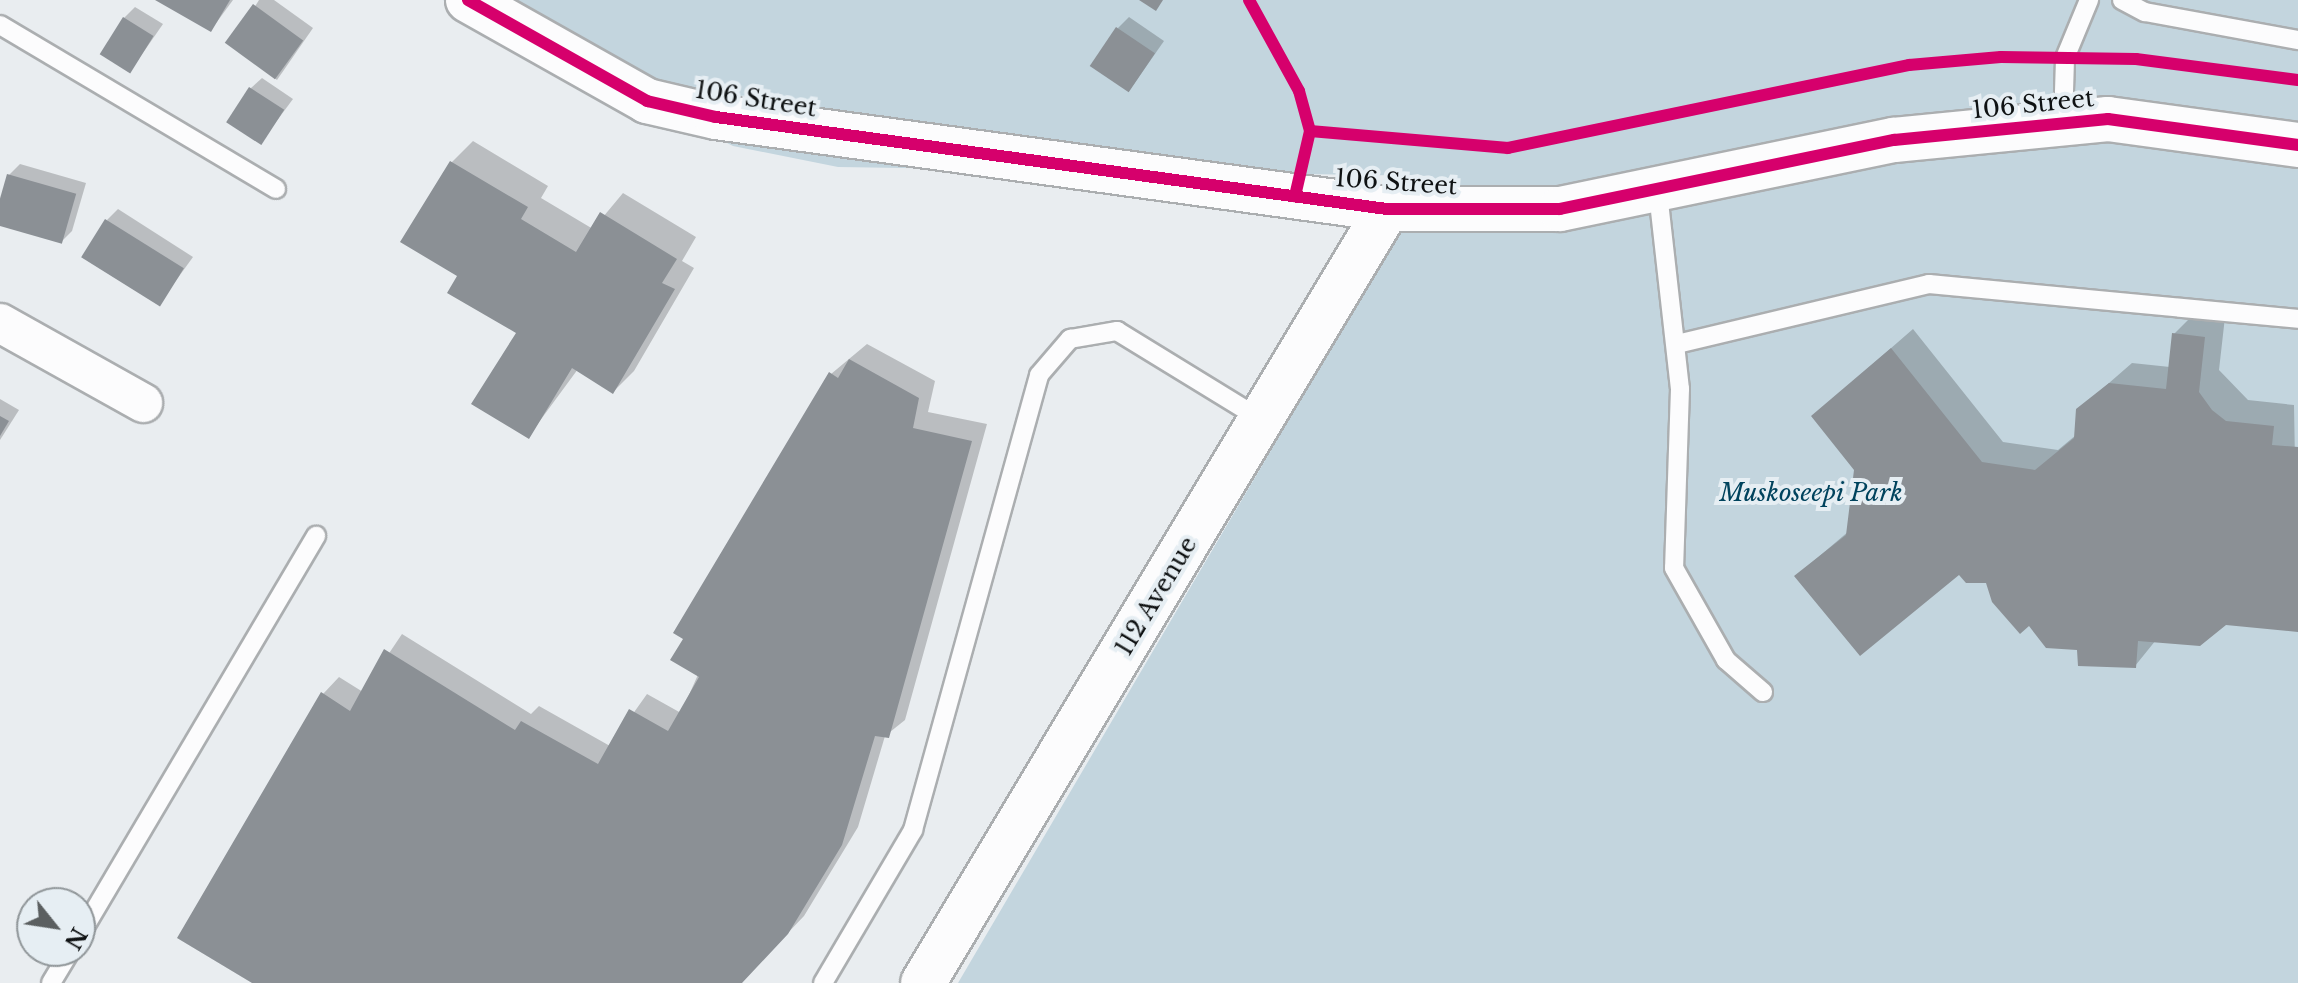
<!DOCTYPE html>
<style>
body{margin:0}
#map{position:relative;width:2298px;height:983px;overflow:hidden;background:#e9edf0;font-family:"Libre Baskerville",serif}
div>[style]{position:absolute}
.green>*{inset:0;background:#c3d5de}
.shadow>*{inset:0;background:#0003}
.building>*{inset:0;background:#8b9095;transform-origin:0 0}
.roads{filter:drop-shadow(2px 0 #abaeb0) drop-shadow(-2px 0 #abaeb0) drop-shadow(0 2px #abaeb0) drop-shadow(0 -2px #abaeb0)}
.service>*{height:18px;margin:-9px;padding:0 9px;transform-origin:9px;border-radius:9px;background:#fcfcfd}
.minor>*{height:38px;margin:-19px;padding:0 19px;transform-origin:19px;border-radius:19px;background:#fcfcfd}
.tertiary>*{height:44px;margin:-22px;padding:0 22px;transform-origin:22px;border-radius:22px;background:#fcfcfd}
.cycleway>*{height:12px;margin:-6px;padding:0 6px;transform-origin:6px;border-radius:6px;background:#d6006c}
span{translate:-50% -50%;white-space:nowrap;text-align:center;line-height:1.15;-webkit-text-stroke:8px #e6eef3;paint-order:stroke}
.street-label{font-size:24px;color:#0f1213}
.park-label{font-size:24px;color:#00435d;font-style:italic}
.north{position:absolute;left:16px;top:887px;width:80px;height:80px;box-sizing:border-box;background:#e6eef3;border:2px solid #909699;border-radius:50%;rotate:120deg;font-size:22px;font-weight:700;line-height:32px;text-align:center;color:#0f1213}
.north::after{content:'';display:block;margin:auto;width:28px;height:36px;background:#5b5f60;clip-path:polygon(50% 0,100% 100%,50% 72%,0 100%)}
</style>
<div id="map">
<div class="green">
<div style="clip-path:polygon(443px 0,2298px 0,2298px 983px,958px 983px,1432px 176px,838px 167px,733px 146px)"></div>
</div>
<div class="shadow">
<div style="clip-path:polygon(160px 0,233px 0,211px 30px)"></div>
<div style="clip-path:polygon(259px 0,274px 0,313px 28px,277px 80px,231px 45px)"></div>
<div style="clip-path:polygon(135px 7px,163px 24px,131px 70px,124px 18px)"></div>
<div style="clip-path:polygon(1129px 17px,1164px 41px,1129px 91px,1118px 28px)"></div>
<div style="clip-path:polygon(262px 78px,293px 99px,261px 142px,251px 88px)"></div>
<div style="clip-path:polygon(473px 141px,548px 186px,541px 198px,593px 229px,623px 193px,696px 237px,682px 261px,694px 268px,634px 371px,613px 392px,578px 369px,528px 437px,518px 332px,460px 276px,452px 162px)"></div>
<div style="clip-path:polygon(20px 164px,86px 183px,72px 231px,61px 242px,0 224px,9px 175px)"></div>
<div style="clip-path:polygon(118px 209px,193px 257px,159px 304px,107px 220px)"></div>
<div style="clip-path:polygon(2195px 313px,2225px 317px,2219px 370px,2248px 400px,2294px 405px,2298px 630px,2225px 622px,2156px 640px,2135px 666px,2030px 624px,1988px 581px,1959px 572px,1796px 576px,1849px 531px,1856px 469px,1813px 416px,1913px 329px,2003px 442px,2058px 450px,2076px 435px,2078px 410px,2132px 363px,2170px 367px,2174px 334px)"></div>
<div style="clip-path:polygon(867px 344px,935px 381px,928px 412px,987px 424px,905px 720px,885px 736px,858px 827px,804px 916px,740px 983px,256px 983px,323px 694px,339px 677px,363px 692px,402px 634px,531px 714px,539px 706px,610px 746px,647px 694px,681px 713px,831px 374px)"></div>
<div style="clip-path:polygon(0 399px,19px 410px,0 440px)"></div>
</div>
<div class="building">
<div style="clip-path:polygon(155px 0,230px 0,211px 32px)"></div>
<div style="clip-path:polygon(1139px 0,1163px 0,1156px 11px)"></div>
<div style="left:253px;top:4px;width:62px;height:48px;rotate:36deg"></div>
<div style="left:123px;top:17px;width:36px;height:44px;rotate:32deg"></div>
<div style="left:1116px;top:27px;width:47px;height:47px;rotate:34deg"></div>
<div style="left:249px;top:87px;width:42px;height:42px;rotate:33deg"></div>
<div style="clip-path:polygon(450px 161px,528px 207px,521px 219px,576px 252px,600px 212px,677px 259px,662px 283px,675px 289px,613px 394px,572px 368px,529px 439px,471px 404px,516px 333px,447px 293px,457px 276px,400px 242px)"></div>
<div style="left:7px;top:174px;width:72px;height:52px;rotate:16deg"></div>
<div style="left:105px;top:219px;width:93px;height:45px;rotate:32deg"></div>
<div style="clip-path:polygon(2172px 333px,2205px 337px,2199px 392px,2212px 410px,2226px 421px,2274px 426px,2272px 445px,2298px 447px,2298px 632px,2226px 625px,2200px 646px,2138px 641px,2136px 668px,2078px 666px,2077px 650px,2046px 648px,2029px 626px,2020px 634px,1992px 602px,1986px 583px,1966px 583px,1959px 575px,1860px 656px,1794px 576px,1846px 535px,1854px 470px,1811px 416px,1891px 348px,1982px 462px,2035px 470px,2074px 438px,2076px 409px,2109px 383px,2166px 389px)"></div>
<div style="clip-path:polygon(849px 359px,919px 398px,913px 428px,972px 441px,889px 738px,875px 736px,842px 845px,788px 934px,742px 983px,252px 983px,177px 938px,321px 692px,350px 711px,384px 649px,515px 730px,521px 721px,598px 764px,629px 709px,668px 731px,699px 677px,670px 660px,683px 639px,673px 633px,829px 372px,838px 378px)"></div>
<div style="clip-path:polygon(0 416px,9px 421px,0 436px)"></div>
</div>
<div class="roads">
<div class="service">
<div style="left:2122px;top:0;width:26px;rotate:28deg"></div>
<div style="left:2145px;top:12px;width:156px;rotate:10.4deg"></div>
<div style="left:0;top:25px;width:321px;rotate:30.7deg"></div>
<div style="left:2063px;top:123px;width:65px;rotate:-88.2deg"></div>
<div style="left:2065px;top:58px;width:63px;rotate:-67.5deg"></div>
<div style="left:1658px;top:193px;width:197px;rotate:83.6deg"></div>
<div style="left:1680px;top:389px;width:179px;rotate:91.9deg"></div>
<div style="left:1674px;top:568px;width:106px;rotate:60.5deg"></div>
<div style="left:1726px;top:660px;width:49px;rotate:40.9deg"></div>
<div style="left:1677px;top:344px;width:259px;rotate:-13.4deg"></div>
<div style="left:1929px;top:284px;width:371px;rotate:5.4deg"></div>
<div style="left:80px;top:935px;width:464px;rotate:-59.4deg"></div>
<div style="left:51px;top:983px;width:37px;rotate:-59deg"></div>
<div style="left:823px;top:983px;width:178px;rotate:-59.5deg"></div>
<div style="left:913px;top:830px;width:472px;rotate:-74.5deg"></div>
<div style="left:1039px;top:375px;width:48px;rotate:-49.3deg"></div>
<div style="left:1070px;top:339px;width:48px;rotate:-9.7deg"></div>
<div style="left:1117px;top:331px;width:170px;rotate:31.5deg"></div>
</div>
<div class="minor">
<div style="left:0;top:323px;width:164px;rotate:29.2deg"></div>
</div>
<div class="tertiary">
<div style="left:468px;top:0;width:206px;rotate:29.4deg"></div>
<div style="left:647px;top:101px;width:71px;rotate:13.1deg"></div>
<div style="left:716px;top:117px;width:677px;rotate:7.81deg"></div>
<div style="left:1387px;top:209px;width:173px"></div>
<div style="left:1560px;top:209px;width:341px;rotate:-11.7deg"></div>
<div style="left:1894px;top:140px;width:215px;rotate:-5.6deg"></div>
<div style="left:2108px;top:119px;width:192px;rotate:7.8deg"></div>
<div style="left:923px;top:983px;width:902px;rotate:-59.06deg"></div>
</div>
</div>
<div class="cycleway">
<div style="left:468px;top:0;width:206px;rotate:29.4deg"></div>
<div style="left:647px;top:101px;width:71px;rotate:13.1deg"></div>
<div style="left:716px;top:117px;width:677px;rotate:7.81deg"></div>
<div style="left:1387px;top:209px;width:173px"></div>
<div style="left:1560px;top:209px;width:341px;rotate:-11.7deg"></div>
<div style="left:1894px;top:140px;width:215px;rotate:-5.6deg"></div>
<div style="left:2108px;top:119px;width:192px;rotate:7.8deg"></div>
<div style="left:1249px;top:0;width:104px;rotate:61.2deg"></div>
<div style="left:1299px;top:91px;width:41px;rotate:74.6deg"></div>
<div style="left:1310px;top:131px;width:67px;rotate:103deg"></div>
<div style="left:1310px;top:131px;width:199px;rotate:4.9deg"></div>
<div style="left:1508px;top:148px;width:409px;rotate:-11.7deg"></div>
<div style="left:1909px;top:65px;width:92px;rotate:-5deg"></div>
<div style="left:2001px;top:57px;width:135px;rotate:0.8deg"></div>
<div style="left:2136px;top:59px;width:163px;rotate:7.4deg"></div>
</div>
<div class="street-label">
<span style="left:756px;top:99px;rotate:9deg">106 Street</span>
<span style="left:2033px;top:104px;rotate:-6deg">106 Street</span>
<span style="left:1396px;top:182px;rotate:4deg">106 Street</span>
<span style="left:1156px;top:596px;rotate:-59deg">112 Avenue</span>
</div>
<div class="park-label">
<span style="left:1811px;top:493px">Muskoseepi Park</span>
</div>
<div class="north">N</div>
</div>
